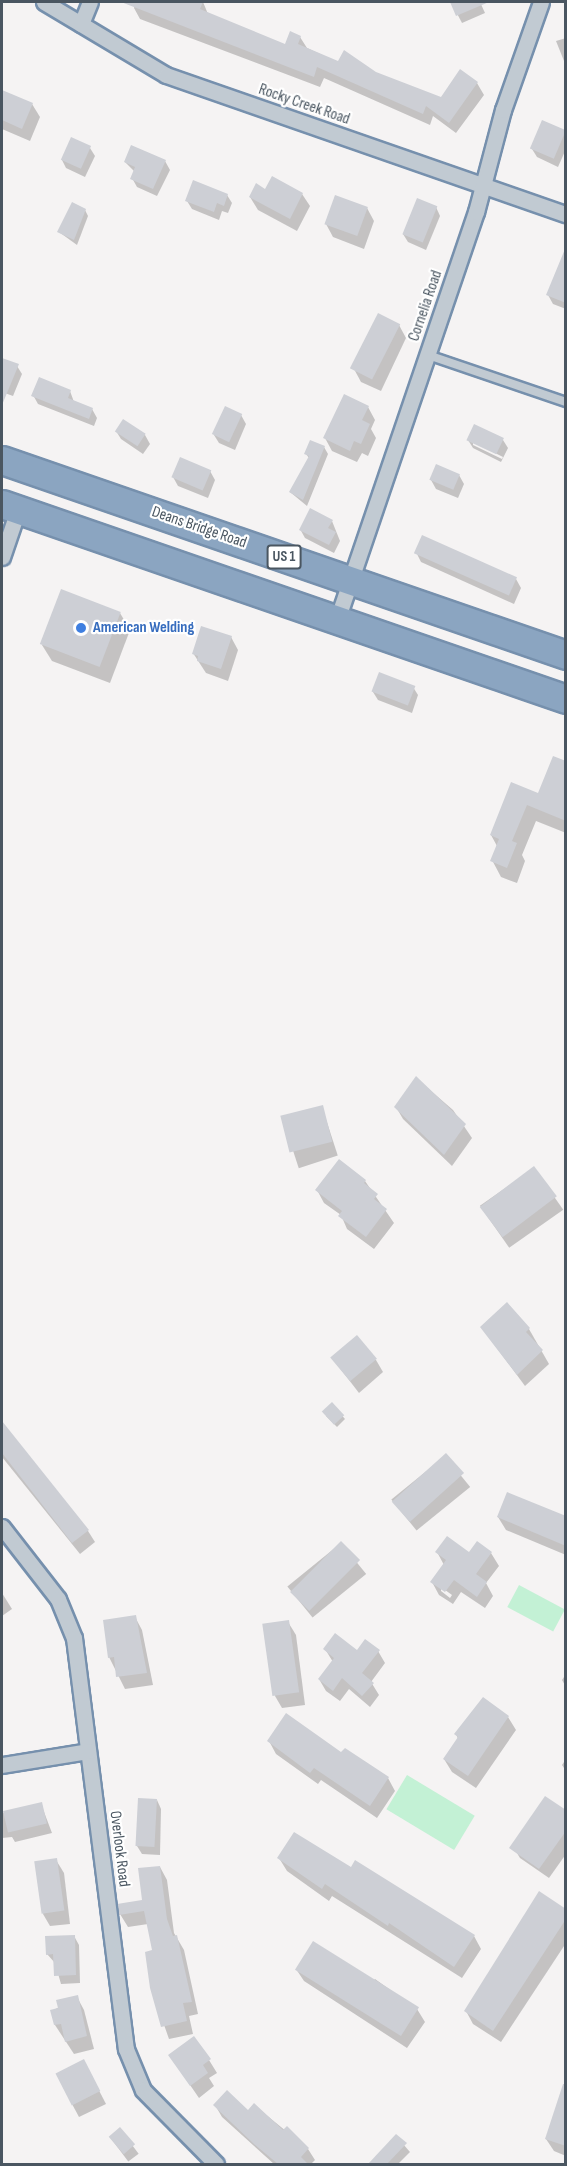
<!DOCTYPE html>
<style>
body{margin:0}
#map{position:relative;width:567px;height:2166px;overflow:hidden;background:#f5f3f3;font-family:"Sofia Sans Condensed",sans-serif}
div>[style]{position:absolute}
.green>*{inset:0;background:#c3f1d5;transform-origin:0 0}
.shadow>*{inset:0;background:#0003;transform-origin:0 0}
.building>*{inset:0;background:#cdcfd5;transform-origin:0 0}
.roads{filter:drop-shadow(2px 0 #7690ad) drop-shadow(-2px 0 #7690ad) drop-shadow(0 2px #7690ad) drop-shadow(0 -2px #7690ad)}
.lane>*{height:8px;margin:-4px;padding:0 4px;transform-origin:4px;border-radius:4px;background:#c1cad2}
.street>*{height:15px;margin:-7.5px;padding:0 7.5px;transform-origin:7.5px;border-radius:7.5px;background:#c1cad2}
.highway>*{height:27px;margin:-13.5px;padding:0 13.5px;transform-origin:13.5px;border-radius:13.5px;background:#8ba5c1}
.dots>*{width:16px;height:16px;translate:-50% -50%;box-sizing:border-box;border:3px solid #fff;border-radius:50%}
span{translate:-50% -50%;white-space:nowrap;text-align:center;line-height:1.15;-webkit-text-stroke:4.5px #fff;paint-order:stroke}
.shield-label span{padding:2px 4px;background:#fff;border:2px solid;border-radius:4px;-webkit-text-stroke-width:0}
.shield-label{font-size:15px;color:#4a5661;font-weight:700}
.street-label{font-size:16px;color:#4a5661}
.shop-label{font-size:16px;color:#366cbe;font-weight:700}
.left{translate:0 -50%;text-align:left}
.frame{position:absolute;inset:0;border:3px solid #4a5661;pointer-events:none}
</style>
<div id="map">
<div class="green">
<div style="left:519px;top:1585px;width:52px;height:25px;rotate:28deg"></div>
<div style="left:407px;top:1775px;width:79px;height:40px;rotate:31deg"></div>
</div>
<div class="shadow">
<div style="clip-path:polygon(135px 2px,203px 2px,208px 14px,286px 46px,300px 37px,307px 48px,339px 63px,441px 98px,461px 71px,477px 83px,484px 95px,456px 133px,433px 116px,430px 125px,324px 78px,320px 87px,140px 19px,134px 8px)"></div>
<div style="clip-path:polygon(451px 2px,480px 2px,485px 13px,462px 23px)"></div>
<div style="clip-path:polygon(566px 38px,566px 66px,556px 41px)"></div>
<div style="clip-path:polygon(2px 91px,32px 104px,40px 117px,30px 141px,2px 129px)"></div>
<div style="clip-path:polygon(565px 131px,566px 149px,558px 167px,537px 157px,532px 149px)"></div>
<div style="clip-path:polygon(90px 148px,95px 156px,85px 177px,66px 168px,62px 160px)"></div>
<div style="clip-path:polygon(165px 161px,170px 170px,157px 196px,137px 187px,132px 178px,135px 172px,125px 162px)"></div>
<div style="clip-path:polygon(266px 191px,302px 194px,310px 206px,297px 231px,258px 210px,250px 197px)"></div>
<div style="clip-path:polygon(227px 195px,232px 203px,228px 213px,222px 211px,219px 220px,192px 209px,187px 201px)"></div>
<div style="clip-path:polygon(436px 207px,440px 216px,426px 250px,408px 242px,403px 234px)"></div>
<div style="clip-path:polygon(367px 208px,374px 221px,364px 249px,333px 237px,326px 224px)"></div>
<div style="clip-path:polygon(85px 210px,88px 216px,77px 245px,59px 232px)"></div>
<div style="clip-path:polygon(566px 274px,566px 309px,553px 304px,548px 295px)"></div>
<div style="clip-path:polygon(399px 325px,406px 338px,381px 391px,361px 382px,354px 369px)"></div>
<div style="clip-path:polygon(2px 359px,17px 366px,22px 374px,13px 396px,2px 392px)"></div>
<div style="clip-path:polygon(70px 391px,74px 402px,92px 409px,97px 418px,94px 426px,38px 404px,33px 395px)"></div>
<div style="clip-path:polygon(368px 407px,375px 420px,371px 429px,376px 438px,368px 456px,362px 453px,357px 462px,332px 451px,325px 438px)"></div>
<div style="clip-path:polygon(241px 415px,246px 424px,235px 450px,219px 443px,214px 435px)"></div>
<div style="clip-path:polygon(123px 421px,145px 435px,150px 444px,143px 454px,121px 439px,116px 431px)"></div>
<div style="clip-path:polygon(evenodd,468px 440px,503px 440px,508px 448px,501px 462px,473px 448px,468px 440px,473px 442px,503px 457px,502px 459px,473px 445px,473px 442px)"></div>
<div style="clip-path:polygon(324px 447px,328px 454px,307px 506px,290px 492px,309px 458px,306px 454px)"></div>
<div style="clip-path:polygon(210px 471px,215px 480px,208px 498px,178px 486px,173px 477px)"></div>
<div style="clip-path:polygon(459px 475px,464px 484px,458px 498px,436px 489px,431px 480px)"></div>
<div style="clip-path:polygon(332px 521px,340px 541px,334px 553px,305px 538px,300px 529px)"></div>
<div style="clip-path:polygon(417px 554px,516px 579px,521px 588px,514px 604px,421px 562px)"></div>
<div style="clip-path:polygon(120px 613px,130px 630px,110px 683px,52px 661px,42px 645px)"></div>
<div style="clip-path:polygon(231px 637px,238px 650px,228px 681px,206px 673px,193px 653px)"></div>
<div style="clip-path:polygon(413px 687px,418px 695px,412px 713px,378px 700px,373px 692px)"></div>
<div style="clip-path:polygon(566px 758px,566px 833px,536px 821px,522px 855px,525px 861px,517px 883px,501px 877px,492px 860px,497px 846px,491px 835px,512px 784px,539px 795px)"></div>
<div style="clip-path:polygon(416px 1078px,453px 1110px,472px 1138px,452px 1166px,403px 1119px,396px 1107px)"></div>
<div style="left:322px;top:1107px;width:51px;height:41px;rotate:72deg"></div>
<div style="left:534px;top:1168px;width:51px;height:66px;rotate:55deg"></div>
<div style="clip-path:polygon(365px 1181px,394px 1223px,374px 1249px,347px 1229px,341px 1215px,324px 1203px,317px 1190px)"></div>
<div style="clip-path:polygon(482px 1328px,529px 1329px,549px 1364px,525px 1386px)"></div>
<div style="clip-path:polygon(332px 1358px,376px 1360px,383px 1372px,359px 1393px)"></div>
<div style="clip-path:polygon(332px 1404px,345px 1419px,337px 1427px,326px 1416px)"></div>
<div style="clip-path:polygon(2px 1424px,88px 1531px,95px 1542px,80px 1554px,2px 1457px)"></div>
<div style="left:445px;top:1456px;width:40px;height:69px;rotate:51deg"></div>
<div style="clip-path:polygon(498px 1517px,566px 1517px,566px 1555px,506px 1530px)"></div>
<div style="left:341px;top:1543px;width:40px;height:69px;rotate:51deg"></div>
<div style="clip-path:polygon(evenodd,477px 1543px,491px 1553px,499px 1566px,486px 1583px,493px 1596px,485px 1608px,461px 1592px,453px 1604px,439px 1595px,432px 1582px,444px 1565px,437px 1552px,469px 1554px,477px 1543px,441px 1587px,452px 1595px,450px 1598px,441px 1591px,441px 1587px)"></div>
<div style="clip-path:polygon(2px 1593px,12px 1609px,2px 1616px)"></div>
<div style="clip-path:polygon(135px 1617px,142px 1630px,153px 1685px,125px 1689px,109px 1657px)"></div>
<div style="clip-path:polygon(288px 1622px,296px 1635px,305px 1705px,282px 1708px,275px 1696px)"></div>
<div style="clip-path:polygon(325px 1649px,378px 1651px,385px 1663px,371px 1682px,379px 1695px,370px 1707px,349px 1689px,340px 1701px,326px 1691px,319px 1679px,333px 1662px)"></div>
<div style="clip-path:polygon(566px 1674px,566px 1687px,562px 1680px)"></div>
<div style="clip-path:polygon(508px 1717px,516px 1730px,476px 1788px,452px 1772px,444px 1759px,458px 1739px,456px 1734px)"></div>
<div style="clip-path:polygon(269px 1741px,342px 1754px,388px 1778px,395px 1791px,377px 1818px,321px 1780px,318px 1784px,276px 1754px)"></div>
<div style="clip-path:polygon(566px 1759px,566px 1771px,562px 1765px)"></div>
<div style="clip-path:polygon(157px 1800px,161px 1809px,160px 1855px,142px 1854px,137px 1846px)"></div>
<div style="clip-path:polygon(41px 1804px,52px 1833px,15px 1842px,12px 1837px,2px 1838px,2px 1813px)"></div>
<div style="clip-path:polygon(566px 1812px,566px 1854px,549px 1878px,520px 1858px,512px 1845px)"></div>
<div style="clip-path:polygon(279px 1858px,351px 1869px,474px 1936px,481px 1949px,462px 1978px,332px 1896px,329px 1901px,287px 1871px)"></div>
<div style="clip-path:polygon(56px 1860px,64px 1873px,70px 1924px,50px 1926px,43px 1914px)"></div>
<div style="clip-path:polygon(160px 1867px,167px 1880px,174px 1933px,184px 1950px,198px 2014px,189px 2016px,193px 2034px,169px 2039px,151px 1988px,154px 1951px,148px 1924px,128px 1927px,120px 1914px,144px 1901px)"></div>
<div style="clip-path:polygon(538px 1895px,566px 1911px,566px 1943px,501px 2042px,473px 2024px,466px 2011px)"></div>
<div style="clip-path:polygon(74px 1936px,79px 1945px,80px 1983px,61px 1984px,55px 1963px,47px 1954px)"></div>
<div style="clip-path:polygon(296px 1969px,372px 1982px,375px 1979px,417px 2009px,425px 2022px,407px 2048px,304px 1981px)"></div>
<div style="clip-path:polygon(77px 1997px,84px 2010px,94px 2049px,74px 2054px,55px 2025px,52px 2011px)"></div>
<div style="clip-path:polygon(170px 2056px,209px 2060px,217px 2073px,209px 2078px,214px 2086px,199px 2098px)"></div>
<div style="clip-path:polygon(90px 2073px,106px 2104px,79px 2117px,72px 2104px)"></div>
<div style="clip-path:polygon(566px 2104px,566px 2156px,554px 2151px,546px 2139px)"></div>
<div style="clip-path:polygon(215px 2105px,248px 2112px,254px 2105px,308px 2149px,315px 2160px,311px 2164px,274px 2164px,222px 2117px)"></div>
<div style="left:120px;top:2129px;width:31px;height:13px;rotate:53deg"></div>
<div style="clip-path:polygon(396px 2136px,410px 2152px,398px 2164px,370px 2164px)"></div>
</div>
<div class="building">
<div style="clip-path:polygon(121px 2px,203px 2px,200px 9px,285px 44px,290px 31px,301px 36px,298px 44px,338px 61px,344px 50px,376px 72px,441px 97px,460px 69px,478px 82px,449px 123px,426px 106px,423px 114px,317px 67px,314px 77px)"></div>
<div style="clip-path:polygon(450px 2px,489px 2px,456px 16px)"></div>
<div style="clip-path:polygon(2px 90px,33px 103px,22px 129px,2px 120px)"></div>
<div style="left:542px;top:120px;width:26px;height:31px;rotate:23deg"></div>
<div style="left:71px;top:137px;width:22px;height:25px;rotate:24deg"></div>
<div style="clip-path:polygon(131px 145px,166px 160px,153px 189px,130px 179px,135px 167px,124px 162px)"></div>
<div style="clip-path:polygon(272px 176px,303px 193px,290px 219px,249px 197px,256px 183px,265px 189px)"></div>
<div style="clip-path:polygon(193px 180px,228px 194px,224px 206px,217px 203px,214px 212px,185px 201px)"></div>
<div style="left:335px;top:195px;width:35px;height:31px;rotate:20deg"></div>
<div style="left:417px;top:198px;width:22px;height:39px;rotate:22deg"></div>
<div style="clip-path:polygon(72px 202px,86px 209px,74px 240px,57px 232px)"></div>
<div style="clip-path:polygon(565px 249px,566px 249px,566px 303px,546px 295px)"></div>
<div style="left:378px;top:313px;width:25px;height:62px;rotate:27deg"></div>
<div style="clip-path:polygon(2px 358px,19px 364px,2px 405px)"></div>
<div style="clip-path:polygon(39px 377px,71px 390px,68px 398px,93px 408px,89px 419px,31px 396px)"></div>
<div style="clip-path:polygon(344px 394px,369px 406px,362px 420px,370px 424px,361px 444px,354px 441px,350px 451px,323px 438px)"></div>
<div style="left:225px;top:406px;width:19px;height:31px;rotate:25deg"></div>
<div style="left:123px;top:419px;width:27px;height:15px;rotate:33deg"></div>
<div style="left:474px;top:424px;width:33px;height:18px;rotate:25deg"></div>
<div style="clip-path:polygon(310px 440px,325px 446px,303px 500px,289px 492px,309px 456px,304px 454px)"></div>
<div style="left:180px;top:457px;width:34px;height:22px;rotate:23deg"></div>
<div style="left:436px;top:464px;width:26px;height:17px;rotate:23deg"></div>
<div style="clip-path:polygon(310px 508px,333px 520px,328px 528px,336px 532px,329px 545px,299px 530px)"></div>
<div style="left:422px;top:535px;width:104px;height:20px;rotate:24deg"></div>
<div style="left:61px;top:589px;width:64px;height:59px;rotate:21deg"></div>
<div style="clip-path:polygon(201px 626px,232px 636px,221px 669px,197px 661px,198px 656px,192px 654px)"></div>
<div style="left:379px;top:672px;width:39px;height:21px;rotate:21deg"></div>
<div style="clip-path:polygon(553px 756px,566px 761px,566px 821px,527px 805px,512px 841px,517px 843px,507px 868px,490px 861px,499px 839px,490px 835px,511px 782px,538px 793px)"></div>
<div style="clip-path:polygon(416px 1076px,466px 1124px,444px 1155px,394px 1107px)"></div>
<div style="left:323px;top:1105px;width:38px;height:44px;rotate:76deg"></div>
<div style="clip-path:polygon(339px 1159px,366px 1180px,364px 1183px,378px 1194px,374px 1199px,387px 1209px,366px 1237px,338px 1216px,342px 1211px,315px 1190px)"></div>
<div style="left:534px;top:1166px;width:38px;height:68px;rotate:53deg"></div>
<div style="clip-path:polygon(507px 1302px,530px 1328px,526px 1332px,543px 1350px,517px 1375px,480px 1327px)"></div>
<div style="left:357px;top:1335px;width:31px;height:35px;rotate:50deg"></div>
<div style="left:332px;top:1402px;width:18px;height:14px;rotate:47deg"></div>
<div style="clip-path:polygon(2px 1421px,89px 1530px,72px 1543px,2px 1453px)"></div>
<div style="left:446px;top:1453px;width:27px;height:73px;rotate:48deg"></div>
<div style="clip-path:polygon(507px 1492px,566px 1516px,566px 1546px,497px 1517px)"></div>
<div style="clip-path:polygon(447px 1536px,469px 1552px,477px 1541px,492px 1552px,476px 1574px,487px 1582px,477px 1597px,454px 1580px,445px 1592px,430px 1582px,446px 1560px,435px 1552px)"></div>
<div style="left:341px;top:1541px;width:27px;height:72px;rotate:45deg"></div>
<div style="clip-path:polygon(136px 1615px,147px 1673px,116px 1677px,114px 1657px,108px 1658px,103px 1620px)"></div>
<div style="left:289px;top:1620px;width:73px;height:27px;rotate:82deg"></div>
<div style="clip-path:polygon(335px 1633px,357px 1650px,365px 1639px,380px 1650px,362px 1673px,374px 1683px,362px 1696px,342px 1678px,333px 1691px,318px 1679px,334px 1658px,323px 1649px)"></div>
<div style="clip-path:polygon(483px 1697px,509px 1716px,468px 1776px,443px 1759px,458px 1737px,454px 1734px)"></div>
<div style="clip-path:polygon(286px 1713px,341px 1752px,345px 1748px,389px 1777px,370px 1806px,314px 1768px,310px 1773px,267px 1741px)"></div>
<div style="clip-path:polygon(545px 1796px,566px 1810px,566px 1831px,539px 1869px,509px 1848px)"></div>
<div style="left:138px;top:1798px;width:19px;height:48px;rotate:3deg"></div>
<div style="left:42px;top:1802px;width:22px;height:40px;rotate:77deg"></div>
<div style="clip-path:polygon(294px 1832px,351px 1867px,355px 1860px,475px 1935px,454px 1967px,389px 1923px,388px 1926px,325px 1884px,322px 1889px,277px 1858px)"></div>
<div style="left:57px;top:1858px;width:53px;height:23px;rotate:82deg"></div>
<div style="clip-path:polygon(160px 1866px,167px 1919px,173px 1936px,177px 1935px,192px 2002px,183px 2003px,187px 2021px,161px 2027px,150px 1988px,145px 1952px,152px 1950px,144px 1911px,119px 1915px,117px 1904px,142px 1900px,138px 1868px)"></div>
<div style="clip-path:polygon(539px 1891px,566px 1909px,566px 1919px,493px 2031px,464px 2011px)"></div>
<div style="clip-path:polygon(75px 1935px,76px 1975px,54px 1976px,53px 1954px,46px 1955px,45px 1936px)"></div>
<div style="left:313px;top:1941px;width:125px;height:34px;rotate:32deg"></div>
<div style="clip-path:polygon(78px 1995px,87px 2036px,65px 2042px,61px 2024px,54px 2025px,50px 2010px,58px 2008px,56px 2000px)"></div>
<div style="clip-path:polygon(194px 2036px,211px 2059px,203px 2065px,208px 2073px,190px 2086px,168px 2055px)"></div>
<div style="left:84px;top:2059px;width:36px;height:32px;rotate:63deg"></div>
<div style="clip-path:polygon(563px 2084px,566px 2084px,566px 2146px,545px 2139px)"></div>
<div style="clip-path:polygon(227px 2090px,248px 2110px,254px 2103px,283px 2130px,287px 2126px,309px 2148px,301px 2157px,308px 2164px,278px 2164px,254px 2144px,213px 2105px)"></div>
<div style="left:120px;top:2127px;width:23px;height:15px;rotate:49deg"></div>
<div style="clip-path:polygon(396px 2134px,407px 2143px,387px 2164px,368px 2164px)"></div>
</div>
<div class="roads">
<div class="lane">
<div style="left:428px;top:355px;width:146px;rotate:18.8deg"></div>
</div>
<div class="street">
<div style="left:44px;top:2px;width:142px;rotate:30.9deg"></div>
<div style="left:166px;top:75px;width:423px;rotate:19.2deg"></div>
<div style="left:81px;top:24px;width:24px;rotate:-68deg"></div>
<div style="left:2px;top:557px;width:50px;rotate:-71.2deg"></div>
<div style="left:337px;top:620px;width:431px;rotate:-71.2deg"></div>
<div style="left:476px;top:212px;width:106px;rotate:-75.2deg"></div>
<div style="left:503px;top:110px;width:114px;rotate:-70.6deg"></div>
<div style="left:2px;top:1527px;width:91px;rotate:52.1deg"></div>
<div style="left:58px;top:1599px;width:42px;rotate:67.7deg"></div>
<div style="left:74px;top:1638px;width:414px;rotate:82.8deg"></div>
<div style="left:126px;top:2049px;width:44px;rotate:67.5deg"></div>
<div style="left:143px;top:2090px;width:104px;rotate:45.4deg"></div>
<div style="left:2px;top:1765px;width:87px;rotate:-9.2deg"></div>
</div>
<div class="highway">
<div style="left:2px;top:460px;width:597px;rotate:19.07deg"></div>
<div style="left:2px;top:504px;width:597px;rotate:19.07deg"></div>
</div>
</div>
<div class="dots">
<div style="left:81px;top:628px;background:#3f7fe0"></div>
</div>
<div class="shield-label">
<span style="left:284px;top:557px">US 1</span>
</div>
<div class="street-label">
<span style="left:304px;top:105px;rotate:19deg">Rocky Creek Road</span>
<span style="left:426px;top:306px;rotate:-71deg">Cornelia Road</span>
<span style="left:199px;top:528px;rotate:19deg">Deans Bridge Road</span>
<span style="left:119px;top:1849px;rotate:83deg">Overlook Road</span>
</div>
<div class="shop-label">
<span class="left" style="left:93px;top:628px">American Welding</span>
</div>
<div class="frame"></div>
</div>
